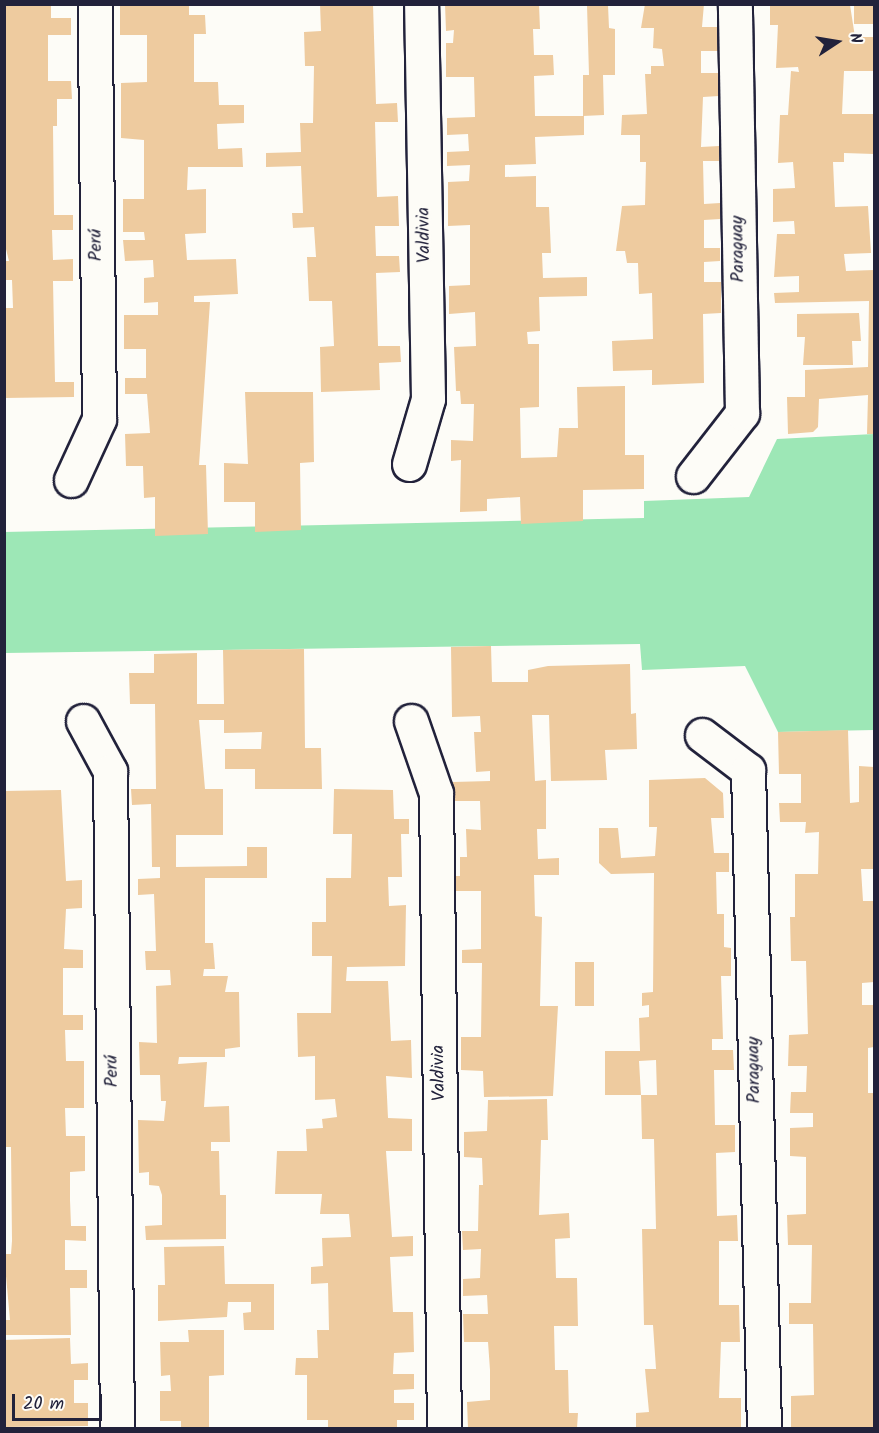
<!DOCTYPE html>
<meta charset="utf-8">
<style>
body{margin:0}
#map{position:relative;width:879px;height:1433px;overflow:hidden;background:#fdfcf7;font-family:Kalam,sans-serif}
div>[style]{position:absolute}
.green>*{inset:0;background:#9de7b6}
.building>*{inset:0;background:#eecb9f;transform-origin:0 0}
.roads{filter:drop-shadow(2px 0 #22223b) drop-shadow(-2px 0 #22223b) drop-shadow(0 2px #22223b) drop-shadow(0 -2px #22223b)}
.minor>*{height:33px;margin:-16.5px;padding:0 16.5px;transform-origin:16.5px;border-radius:16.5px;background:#fdfcf7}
span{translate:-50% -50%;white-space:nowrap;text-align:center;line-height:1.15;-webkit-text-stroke:5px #fdfcf7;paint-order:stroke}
.street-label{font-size:18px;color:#22223b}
.frame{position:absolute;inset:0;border:6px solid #22223b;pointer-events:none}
.north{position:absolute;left:807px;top:12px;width:60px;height:60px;-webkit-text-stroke:4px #fdfcf7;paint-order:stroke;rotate:78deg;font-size:16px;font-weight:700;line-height:24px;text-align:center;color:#22223b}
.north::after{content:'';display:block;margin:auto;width:21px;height:27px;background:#22223b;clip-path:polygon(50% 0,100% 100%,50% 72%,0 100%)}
.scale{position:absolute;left:12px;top:1394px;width:90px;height:27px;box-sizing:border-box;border:3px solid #22223b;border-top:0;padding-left:8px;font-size:18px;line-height:21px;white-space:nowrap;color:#22223b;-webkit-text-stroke:4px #fdfcf7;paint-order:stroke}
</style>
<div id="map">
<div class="green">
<div style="clip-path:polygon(874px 434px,874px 730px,778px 732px,745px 666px,642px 670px,640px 644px,5px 653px,4px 532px,644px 518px,644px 501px,749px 497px,777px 439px)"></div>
</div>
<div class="building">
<div style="clip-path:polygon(4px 4px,51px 4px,51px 18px,71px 18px,71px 35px,48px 35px,48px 81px,71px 81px,72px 99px,57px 99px,57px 126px,53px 126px,54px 215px,73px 215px,73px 230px,52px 230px,53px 260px,73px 259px,73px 281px,53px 281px,55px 382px,74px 382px,74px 397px,4px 398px,4px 308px,13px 308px,12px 280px,4px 280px,4px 261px,9px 261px,4px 241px)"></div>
<div style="clip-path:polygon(120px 4px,189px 4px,189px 15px,205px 15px,206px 34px,194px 34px,194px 82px,218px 82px,219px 105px,244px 105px,244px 123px,217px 124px,218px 149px,242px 148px,243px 167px,188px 167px,187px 190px,206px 189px,206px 233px,185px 234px,187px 260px,236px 259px,238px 294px,194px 296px,194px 302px,210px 302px,199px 465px,206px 465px,208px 534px,155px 536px,155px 497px,144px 498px,143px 466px,126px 466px,125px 434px,150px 433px,147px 394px,125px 394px,125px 378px,146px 378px,146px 349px,124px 349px,124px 315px,158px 315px,158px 302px,144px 303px,144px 278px,154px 277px,153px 260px,125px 261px,123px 240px,145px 240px,144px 232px,123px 232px,123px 199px,144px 199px,144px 140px,121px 138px,121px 83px,147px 82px,147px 35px,120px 35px)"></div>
<div style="clip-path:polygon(320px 4px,373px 4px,376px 104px,397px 103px,398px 122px,375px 122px,377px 197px,398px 196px,399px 226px,375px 226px,376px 256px,399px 256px,400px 272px,376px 273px,378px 346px,400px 346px,401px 362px,379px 363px,380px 390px,321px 392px,320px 347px,334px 346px,332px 301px,309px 301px,307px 257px,316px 257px,314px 227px,293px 228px,292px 213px,303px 213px,301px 166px,266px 167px,266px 153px,301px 152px,300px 123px,313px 123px,314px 66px,305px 66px,304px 32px,321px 31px)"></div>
<div style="clip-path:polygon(445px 4px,539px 4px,540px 29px,533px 29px,534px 55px,553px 55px,554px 75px,534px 76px,535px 116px,584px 116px,584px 135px,535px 137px,536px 164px,505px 165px,505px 177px,536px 176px,536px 207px,549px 207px,551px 253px,542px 253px,543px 278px,587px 277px,587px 296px,539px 297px,540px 331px,527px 332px,528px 344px,539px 344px,539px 407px,520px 408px,521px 458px,557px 457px,559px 428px,578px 428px,577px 387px,625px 386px,625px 455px,644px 455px,644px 489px,583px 490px,583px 521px,521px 524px,520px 497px,487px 499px,487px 511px,460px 512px,461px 460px,451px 461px,451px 440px,473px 441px,474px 404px,461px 404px,460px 391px,456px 391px,454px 347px,476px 346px,475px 312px,449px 314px,449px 286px,470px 285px,470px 225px,448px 226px,448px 182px,469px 181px,470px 165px,447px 166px,447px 152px,469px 151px,468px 134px,447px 135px,447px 118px,475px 117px,474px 77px,446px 77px,446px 43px,453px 43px,454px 30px,446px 31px)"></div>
<div style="clip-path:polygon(645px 4px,704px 4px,702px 27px,718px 27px,718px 51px,701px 51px,701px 73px,718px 73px,719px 96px,703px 97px,701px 147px,719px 146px,719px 161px,703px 161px,704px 204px,720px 203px,720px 219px,704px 220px,704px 248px,720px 248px,720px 261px,704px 262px,704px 282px,721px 282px,721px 313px,703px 314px,704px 383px,652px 385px,652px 370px,613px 371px,612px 341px,653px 339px,652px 293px,639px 294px,638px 263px,627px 263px,625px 251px,616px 251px,622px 206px,645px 205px,646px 162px,640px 162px,640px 135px,621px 135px,622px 115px,647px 114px,645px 74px,651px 74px,651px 66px,664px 66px,662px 49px,653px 48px,654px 28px,641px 28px)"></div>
<div style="left:854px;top:4px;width:20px;height:20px"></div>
<div style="clip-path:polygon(587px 5px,608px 5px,609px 28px,615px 29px,615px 75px,603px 75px,604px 115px,583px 116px,583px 75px,589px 75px)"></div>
<div style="clip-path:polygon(770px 5px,850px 5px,855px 37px,874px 37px,874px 71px,844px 71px,842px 114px,874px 114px,874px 154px,844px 153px,844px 162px,833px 162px,835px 207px,868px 206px,871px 253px,844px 254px,846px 271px,874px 270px,874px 434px,867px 434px,868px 395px,819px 399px,818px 427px,813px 432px,788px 434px,787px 397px,805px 397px,805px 370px,868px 367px,869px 301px,775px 303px,774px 293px,799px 292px,799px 276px,774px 277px,777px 234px,795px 234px,794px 221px,773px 222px,773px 189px,795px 188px,793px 162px,778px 163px,780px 115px,788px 115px,791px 71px,799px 72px,798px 67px,776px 68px,778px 25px,770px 25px)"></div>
<div style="clip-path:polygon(859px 313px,861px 341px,852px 341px,853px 365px,803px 365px,805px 337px,797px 337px,797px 314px)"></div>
<div style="clip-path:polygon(245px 392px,313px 392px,314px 462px,300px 463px,301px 530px,255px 532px,255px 502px,224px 502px,224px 463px,248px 464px)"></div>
<div style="clip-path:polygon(491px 646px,492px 682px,528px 682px,528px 670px,548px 666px,630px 664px,631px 714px,636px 713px,637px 749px,605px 750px,607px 780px,551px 781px,549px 715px,532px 715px,535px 781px,546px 780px,546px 829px,537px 829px,538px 859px,559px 858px,559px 875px,534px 875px,535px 916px,542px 917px,540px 1006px,558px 1006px,553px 1096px,484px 1097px,483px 1071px,461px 1070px,461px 1037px,481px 1037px,482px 963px,462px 963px,462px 950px,481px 949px,481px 891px,456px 891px,455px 876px,460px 876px,460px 857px,467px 857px,466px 829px,481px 830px,480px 801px,454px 801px,453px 782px,490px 781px,490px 771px,476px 772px,474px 732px,481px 732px,480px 716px,452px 717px,451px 647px)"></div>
<div style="clip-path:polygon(304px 649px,305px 748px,321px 748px,322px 789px,255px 789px,255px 769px,225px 769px,225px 749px,261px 749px,262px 732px,224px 733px,224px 720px,199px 720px,205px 789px,223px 789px,223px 835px,176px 835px,176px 867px,247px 866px,247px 847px,267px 847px,267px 878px,205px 878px,205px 943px,213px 943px,215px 969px,204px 969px,203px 976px,228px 976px,225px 992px,239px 992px,240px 1047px,225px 1049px,225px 1057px,179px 1057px,178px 1064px,207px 1062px,204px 1107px,229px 1106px,230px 1142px,211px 1142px,211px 1151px,219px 1151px,220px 1195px,226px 1195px,226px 1239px,146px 1240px,145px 1226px,162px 1225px,162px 1195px,159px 1186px,149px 1185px,149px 1172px,139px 1173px,138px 1120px,164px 1121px,166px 1101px,161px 1101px,160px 1075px,140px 1075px,139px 1042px,157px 1043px,156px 986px,171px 985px,170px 970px,146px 970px,145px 951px,156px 951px,154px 894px,138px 895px,138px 879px,160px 878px,160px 867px,152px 867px,151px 804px,132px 805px,131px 789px,156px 789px,155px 704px,130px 704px,129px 673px,154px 673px,154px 654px,197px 653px,197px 704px,224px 704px,223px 650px)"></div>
<div style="clip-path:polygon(848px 730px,850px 803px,859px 802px,859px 766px,874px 767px,874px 869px,861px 869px,863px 901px,874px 901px,874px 982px,862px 983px,862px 1005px,874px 1005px,874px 1047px,868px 1048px,868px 1093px,874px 1093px,874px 1428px,791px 1428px,791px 1396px,814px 1395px,813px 1324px,789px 1324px,789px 1303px,811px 1303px,812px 1245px,788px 1245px,787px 1215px,806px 1214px,806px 1157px,790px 1156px,790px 1128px,813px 1127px,813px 1113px,790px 1113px,791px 1092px,806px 1092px,807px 1066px,788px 1066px,789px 1035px,808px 1034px,806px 961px,791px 961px,790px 917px,795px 917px,795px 874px,818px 874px,819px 832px,805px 833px,806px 822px,780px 822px,779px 803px,801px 803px,801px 774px,779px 774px,778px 732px)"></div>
<div style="clip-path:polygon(evenodd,705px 778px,723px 793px,724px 818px,711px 818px,714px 853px,729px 853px,729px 872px,716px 872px,717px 914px,724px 914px,724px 947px,731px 948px,731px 976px,721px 976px,723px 1039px,712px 1039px,712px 1050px,733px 1050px,734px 1070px,714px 1070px,715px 1125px,735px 1125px,735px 1152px,716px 1153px,717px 1216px,737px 1215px,738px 1241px,719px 1241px,719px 1305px,739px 1305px,740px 1342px,721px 1342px,719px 1398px,741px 1398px,741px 1428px,636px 1428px,636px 1413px,649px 1412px,645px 1369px,656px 1369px,653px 1325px,644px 1325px,642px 1229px,656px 1229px,654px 1139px,642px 1139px,641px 1095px,605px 1095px,605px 1051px,640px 1051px,639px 1018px,649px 1017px,649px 1005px,642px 1006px,642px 993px,653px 992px,654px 873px,611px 874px,599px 863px,599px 828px,618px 828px,621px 858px,655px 856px,657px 827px,649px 827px,649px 780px,705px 778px,656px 1060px,657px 1095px,641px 1095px,639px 1061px,656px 1060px)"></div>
<div style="clip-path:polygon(334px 789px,393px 790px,394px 819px,409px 819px,409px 834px,401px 834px,402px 877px,388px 877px,389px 906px,406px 905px,405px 966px,347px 967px,346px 981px,388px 981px,391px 1041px,411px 1040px,412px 1078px,386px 1076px,388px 1118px,412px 1119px,412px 1151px,386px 1151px,392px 1237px,413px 1236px,413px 1256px,390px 1257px,393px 1312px,413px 1312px,414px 1352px,394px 1353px,393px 1374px,414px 1374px,414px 1389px,394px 1390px,394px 1403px,414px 1403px,414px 1420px,397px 1420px,397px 1428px,328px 1428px,328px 1420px,307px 1420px,307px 1375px,295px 1375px,296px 1358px,318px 1358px,317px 1330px,329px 1330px,328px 1283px,311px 1284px,311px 1267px,323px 1266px,322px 1238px,351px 1237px,349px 1214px,320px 1214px,322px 1194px,275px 1194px,277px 1151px,307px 1151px,306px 1129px,323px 1128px,322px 1119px,337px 1117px,335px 1099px,315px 1100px,315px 1056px,298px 1057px,297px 1013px,331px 1013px,332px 956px,312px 956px,312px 922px,326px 922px,326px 878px,351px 878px,352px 834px,333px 834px)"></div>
<div style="clip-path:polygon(61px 790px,66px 881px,82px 880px,82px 908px,66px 909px,64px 949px,83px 950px,83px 968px,63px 968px,63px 1015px,83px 1015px,83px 1030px,65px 1030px,66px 1061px,84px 1061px,84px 1108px,65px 1108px,66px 1136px,85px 1136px,85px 1171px,70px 1172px,70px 1200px,71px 1226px,86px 1226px,86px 1241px,65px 1240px,65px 1270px,87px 1270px,87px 1288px,70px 1288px,71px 1335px,4px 1335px,4px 1320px,10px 1320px,4px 1254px,11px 1254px,12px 1241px,11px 1147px,4px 1147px,4px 791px)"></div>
<div style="left:575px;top:962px;width:19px;height:44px"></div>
<div style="clip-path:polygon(547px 1099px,548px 1140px,541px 1140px,539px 1215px,569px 1213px,570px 1238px,555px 1239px,556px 1278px,577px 1278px,578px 1326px,554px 1326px,555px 1370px,568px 1370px,569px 1413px,578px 1413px,577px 1428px,468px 1428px,467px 1402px,490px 1400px,490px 1370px,488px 1342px,464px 1342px,463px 1314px,488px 1314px,487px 1295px,463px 1296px,463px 1279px,480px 1278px,481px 1249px,463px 1250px,462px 1231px,478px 1231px,479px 1185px,483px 1185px,482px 1158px,464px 1157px,464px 1132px,487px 1131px,488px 1100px)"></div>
<div style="clip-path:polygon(224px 1246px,225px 1284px,274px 1284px,274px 1330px,244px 1330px,243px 1313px,251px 1312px,251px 1302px,228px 1302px,227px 1317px,158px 1321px,158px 1285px,165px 1285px,164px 1247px)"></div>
<div style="clip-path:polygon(188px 1330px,224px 1330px,224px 1375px,209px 1376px,209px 1428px,181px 1428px,181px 1421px,160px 1421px,160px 1391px,171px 1391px,170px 1375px,161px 1376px,160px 1342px,189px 1342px)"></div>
<div style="clip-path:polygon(70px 1338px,71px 1364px,88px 1363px,88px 1380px,74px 1380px,74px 1403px,88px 1403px,88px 1426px,4px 1427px,4px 1340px)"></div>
</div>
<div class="roads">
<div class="minor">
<div style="left:409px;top:464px;width:68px;rotate:-73.7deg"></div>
<div style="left:428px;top:399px;width:395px;rotate:-91deg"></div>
<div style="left:693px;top:476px;width:80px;rotate:-52.1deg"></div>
<div style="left:742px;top:413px;width:409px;rotate:-91deg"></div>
<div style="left:71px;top:480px;width:67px;rotate:-65.3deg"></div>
<div style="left:99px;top:419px;width:415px;rotate:-90.6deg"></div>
<div style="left:83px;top:721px;width:57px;rotate:61.6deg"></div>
<div style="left:110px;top:771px;width:657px;rotate:89.39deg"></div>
<div style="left:411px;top:721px;width:76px;rotate:70.9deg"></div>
<div style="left:436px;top:793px;width:635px;rotate:89.28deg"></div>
<div style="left:702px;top:735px;width:58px;rotate:37.3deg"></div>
<div style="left:748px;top:770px;width:658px;rotate:88.61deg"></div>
</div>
</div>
<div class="street-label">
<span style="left:425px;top:235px;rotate:-91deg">Valdivia</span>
<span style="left:97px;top:245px;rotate:-91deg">Perú</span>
<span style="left:739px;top:249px;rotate:-91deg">Paraguay</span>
<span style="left:755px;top:1070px;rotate:-91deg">Paraguay</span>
<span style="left:113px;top:1071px;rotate:-91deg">Perú</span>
<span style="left:440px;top:1073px;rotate:-91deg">Valdivia</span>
</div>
<div class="frame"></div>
<div class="north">N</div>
<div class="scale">20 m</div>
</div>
